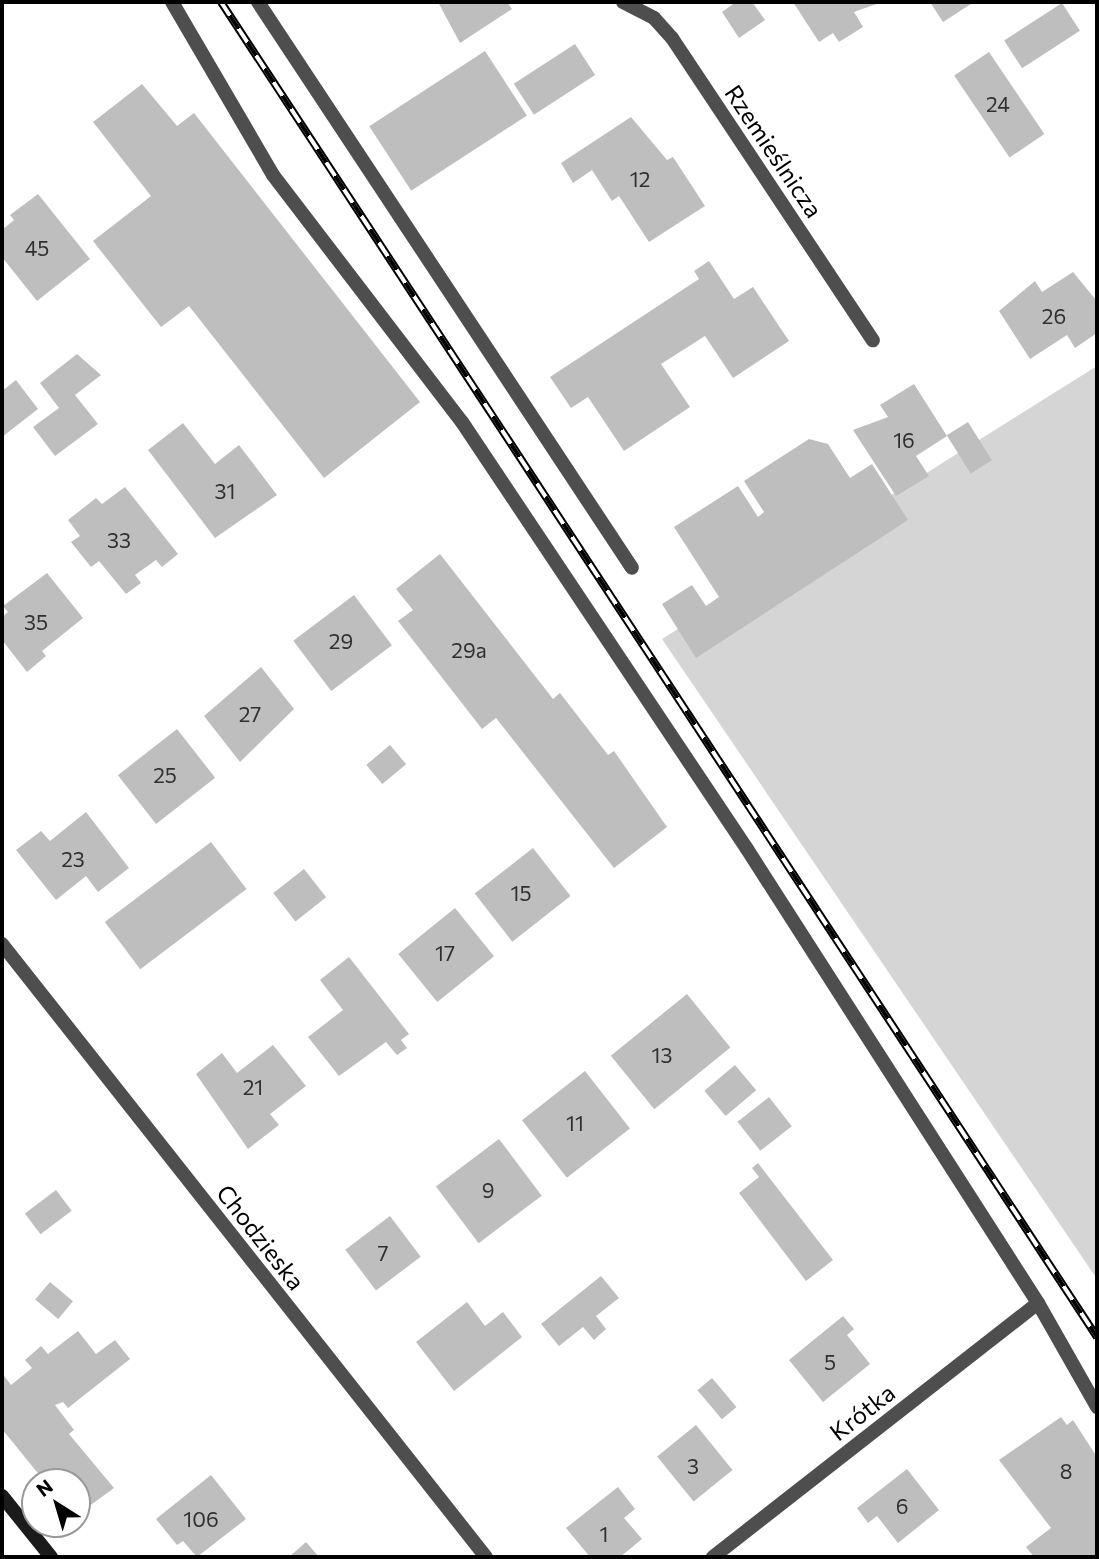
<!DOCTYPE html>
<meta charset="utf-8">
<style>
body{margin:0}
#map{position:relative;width:1099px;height:1559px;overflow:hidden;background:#fff;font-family:Commissioner,sans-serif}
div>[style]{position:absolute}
.green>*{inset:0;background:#d5d5d5}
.building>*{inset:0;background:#bebebe;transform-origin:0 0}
.service>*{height:14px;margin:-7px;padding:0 7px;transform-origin:7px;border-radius:7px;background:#4e4e4e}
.minor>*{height:14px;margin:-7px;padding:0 7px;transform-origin:7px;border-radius:7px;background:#4e4e4e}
.secondary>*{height:14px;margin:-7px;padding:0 7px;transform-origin:7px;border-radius:7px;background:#1b1b1b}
.rail>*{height:8px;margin-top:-4px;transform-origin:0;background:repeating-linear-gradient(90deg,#fff 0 16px,#000 0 32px);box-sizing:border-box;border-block:2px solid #000}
span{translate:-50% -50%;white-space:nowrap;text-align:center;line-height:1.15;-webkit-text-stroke:6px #fff;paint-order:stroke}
.number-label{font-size:21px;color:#303030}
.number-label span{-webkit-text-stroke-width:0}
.street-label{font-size:24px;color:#000}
.frame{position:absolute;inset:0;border:4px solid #000;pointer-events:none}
.north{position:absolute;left:21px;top:1468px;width:70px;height:70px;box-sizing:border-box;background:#fff;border:2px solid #999;border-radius:50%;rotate:323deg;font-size:19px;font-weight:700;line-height:28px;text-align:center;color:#000}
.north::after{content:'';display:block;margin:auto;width:24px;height:32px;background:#000;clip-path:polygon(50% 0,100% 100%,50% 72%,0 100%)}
</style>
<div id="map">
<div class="green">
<div style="clip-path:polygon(1097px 366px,1097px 1279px,662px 639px)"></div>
</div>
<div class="building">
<div style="clip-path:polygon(438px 2px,507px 2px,512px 9px,460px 43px)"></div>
<div style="clip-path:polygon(736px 2px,752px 2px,765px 20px,739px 38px,722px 12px)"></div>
<div style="clip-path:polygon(793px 2px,882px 2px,854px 12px,863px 27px,839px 42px,833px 33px,819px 42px)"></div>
<div style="clip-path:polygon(930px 2px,974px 2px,943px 22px)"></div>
<div style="left:1062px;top:3px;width:33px;height:69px;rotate:57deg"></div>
<div style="left:575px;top:44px;width:37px;height:73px;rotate:57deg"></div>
<div style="left:485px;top:51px;width:77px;height:138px;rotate:57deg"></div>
<div style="left:989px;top:52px;width:99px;height:42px;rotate:56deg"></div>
<div style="clip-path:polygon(142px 84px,177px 126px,194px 113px,420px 402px,324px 478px,189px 306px,161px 327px,93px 241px,151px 196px,93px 122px)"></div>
<div style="clip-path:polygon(631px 117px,667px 160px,673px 157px,705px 206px,649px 242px,619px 196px,612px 201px,592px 170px,573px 183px,561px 163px)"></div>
<div style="clip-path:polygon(38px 194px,90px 259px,37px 301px,2px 257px,2px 230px,14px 220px,10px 215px)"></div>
<div style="clip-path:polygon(709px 261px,734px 299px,753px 287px,789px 341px,733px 378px,705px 336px,661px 364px,690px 407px,624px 451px,588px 397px,571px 408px,550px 377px,699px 279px,694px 271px)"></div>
<div style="clip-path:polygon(1073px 272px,1096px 300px,1097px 333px,1075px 348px,1067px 335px,1030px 359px,999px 311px,1035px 281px,1042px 292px)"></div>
<div style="clip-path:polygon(77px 354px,101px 375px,75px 395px,98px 424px,55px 456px,33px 427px,59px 408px,40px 383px)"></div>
<div style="clip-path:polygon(16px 380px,38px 409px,2px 437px,2px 391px)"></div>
<div style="clip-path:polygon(914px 384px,947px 436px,916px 456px,929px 476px,896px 496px,853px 430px,888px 417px,880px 405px)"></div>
<div style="left:968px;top:422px;width:45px;height:25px;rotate:58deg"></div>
<div style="clip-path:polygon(183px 423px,215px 464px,239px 445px,277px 495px,215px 538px,148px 450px)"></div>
<div style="clip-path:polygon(809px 439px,828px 444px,850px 478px,872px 464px,908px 520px,696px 658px,662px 604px,692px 585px,706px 606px,719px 597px,674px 527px,738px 486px,758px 517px,764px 512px,744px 481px)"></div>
<div style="clip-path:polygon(125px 487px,178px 554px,162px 567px,156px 560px,135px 575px,141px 583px,126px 594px,99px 561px,91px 567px,71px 542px,80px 536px,68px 520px,96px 498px,102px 504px)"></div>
<div style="clip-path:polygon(440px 554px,553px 699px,560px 693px,608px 755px,614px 751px,667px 827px,614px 868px,496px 718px,482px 729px,398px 621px,413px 610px,396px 589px)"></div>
<div style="clip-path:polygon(47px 573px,83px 618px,42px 651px,46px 656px,27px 672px,2px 640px,2px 617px,8px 612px,3px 606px)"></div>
<div style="left:354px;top:595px;width:63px;height:76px;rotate:53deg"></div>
<div style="clip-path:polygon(261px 667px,294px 709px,240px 762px,204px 716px)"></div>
<div style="left:177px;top:729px;width:62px;height:75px;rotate:52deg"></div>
<div style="left:390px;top:745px;width:25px;height:31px;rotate:50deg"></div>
<div style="clip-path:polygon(86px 812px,129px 868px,98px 892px,86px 876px,56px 900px,16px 850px,41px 831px,50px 841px)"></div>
<div style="left:211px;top:842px;width:59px;height:133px;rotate:53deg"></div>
<div style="left:533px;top:848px;width:61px;height:74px;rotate:52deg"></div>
<div style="left:304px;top:869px;width:36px;height:39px;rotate:52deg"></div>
<div style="left:455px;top:908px;width:62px;height:73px;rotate:51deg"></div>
<div style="clip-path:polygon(349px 957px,409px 1034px,401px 1040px,407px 1048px,397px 1055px,386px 1042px,339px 1076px,308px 1037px,343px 1010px,320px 980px)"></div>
<div style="left:687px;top:994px;width:69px;height:98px;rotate:51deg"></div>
<div style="clip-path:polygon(273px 1045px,306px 1086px,270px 1114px,279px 1125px,248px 1149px,196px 1074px,222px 1053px,237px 1073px)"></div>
<div style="left:735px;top:1065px;width:33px;height:40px;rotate:50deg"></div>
<div style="left:585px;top:1071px;width:73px;height:80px;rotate:52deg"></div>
<div style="left:769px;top:1097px;width:37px;height:40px;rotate:52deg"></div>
<div style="left:499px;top:1139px;width:71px;height:79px;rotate:53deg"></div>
<div style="clip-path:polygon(758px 1163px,833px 1260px,806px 1281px,739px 1193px,759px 1177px,752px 1168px)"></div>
<div style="left:56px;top:1190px;width:26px;height:39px;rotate:53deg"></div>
<div style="left:390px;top:1216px;width:51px;height:56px;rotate:53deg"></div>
<div style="clip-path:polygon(601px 1276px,619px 1298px,596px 1316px,606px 1329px,594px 1340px,583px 1327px,559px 1346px,541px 1324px)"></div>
<div style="left:50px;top:1282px;width:30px;height:23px;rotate:40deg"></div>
<div style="clip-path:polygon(467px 1302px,485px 1326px,503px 1312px,522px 1337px,454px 1391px,416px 1342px)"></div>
<div style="clip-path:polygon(843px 1316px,854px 1329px,847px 1335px,870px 1364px,823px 1402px,789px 1360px)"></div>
<div style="clip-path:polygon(78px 1331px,96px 1354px,115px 1340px,130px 1359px,68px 1408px,63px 1402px,55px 1405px,74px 1430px,69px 1434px,114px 1488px,77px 1515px,77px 1482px,45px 1482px,2px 1429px,2px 1373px,11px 1385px,32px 1368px,25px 1360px,41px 1346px,48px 1354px)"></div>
<div style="left:712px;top:1378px;width:38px;height:19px;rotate:50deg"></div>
<div style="clip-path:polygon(1061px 1417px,1067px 1425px,1073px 1420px,1097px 1457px,1097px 1557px,1034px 1557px,1026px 1547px,1051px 1528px,999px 1460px)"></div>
<div style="left:696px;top:1425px;width:58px;height:50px;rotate:51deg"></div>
<div style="clip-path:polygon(907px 1469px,939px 1510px,898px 1543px,877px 1516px,868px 1523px,857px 1508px)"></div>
<div style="clip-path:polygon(211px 1475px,246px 1519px,197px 1557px,183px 1541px,177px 1545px,156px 1519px)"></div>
<div style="clip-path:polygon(618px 1487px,635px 1509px,624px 1518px,642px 1539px,620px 1557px,590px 1557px,566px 1528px)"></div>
<div style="clip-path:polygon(306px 1542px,319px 1557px,289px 1557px)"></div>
</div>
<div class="service">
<div style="left:172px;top:2px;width:200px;rotate:59.7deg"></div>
<div style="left:273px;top:175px;width:311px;rotate:52.6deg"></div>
<div style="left:462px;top:422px;width:513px;rotate:56.28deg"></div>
<div style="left:747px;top:849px;width:539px;rotate:57.34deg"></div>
<div style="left:1038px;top:1303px;width:120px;rotate:60.4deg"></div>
<div style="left:258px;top:2px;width:678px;rotate:56.54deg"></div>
</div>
<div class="minor">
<div style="left:623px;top:2px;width:35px;rotate:27deg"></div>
<div style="left:654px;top:18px;width:27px;rotate:48deg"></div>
<div style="left:672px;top:38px;width:363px;rotate:56.4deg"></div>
<div style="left:2px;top:944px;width:781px;rotate:51.71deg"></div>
<div style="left:713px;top:1557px;width:412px;rotate:-38deg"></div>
</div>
<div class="secondary">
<div style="left:2px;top:1496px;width:78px;rotate:51.2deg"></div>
</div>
<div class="rail">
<div style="left:221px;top:2px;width:1597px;rotate:56.73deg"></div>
</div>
<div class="number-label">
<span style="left:998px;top:104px">24</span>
<span style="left:640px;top:179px">12</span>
<span style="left:37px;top:248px">45</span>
<span style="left:1054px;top:316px">26</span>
<span style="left:904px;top:440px">16</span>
<span style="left:225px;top:491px">31</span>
<span style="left:119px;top:540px">33</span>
<span style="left:36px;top:622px">35</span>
<span style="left:341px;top:641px">29</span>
<span style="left:469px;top:650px">29a</span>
<span style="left:250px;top:714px">27</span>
<span style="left:165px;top:775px">25</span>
<span style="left:73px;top:859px">23</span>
<span style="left:521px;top:893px">15</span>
<span style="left:445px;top:953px">17</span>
<span style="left:662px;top:1055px">13</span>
<span style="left:253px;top:1087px">21</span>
<span style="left:575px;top:1123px">11</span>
<span style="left:488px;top:1190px">9</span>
<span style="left:383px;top:1253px">7</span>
<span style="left:830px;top:1362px">5</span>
<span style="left:693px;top:1466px">3</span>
<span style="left:1066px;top:1471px">8</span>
<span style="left:902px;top:1506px">6</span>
<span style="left:201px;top:1519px">106</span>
<span style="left:604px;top:1534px">1</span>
</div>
<div class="street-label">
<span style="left:774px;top:151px;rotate:56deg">Rzemieślnicza</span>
<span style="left:261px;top:1237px;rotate:52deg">Chodzieska</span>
<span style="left:862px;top:1412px;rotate:-38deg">Krótka</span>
</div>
<div class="frame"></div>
<div class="north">N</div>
</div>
